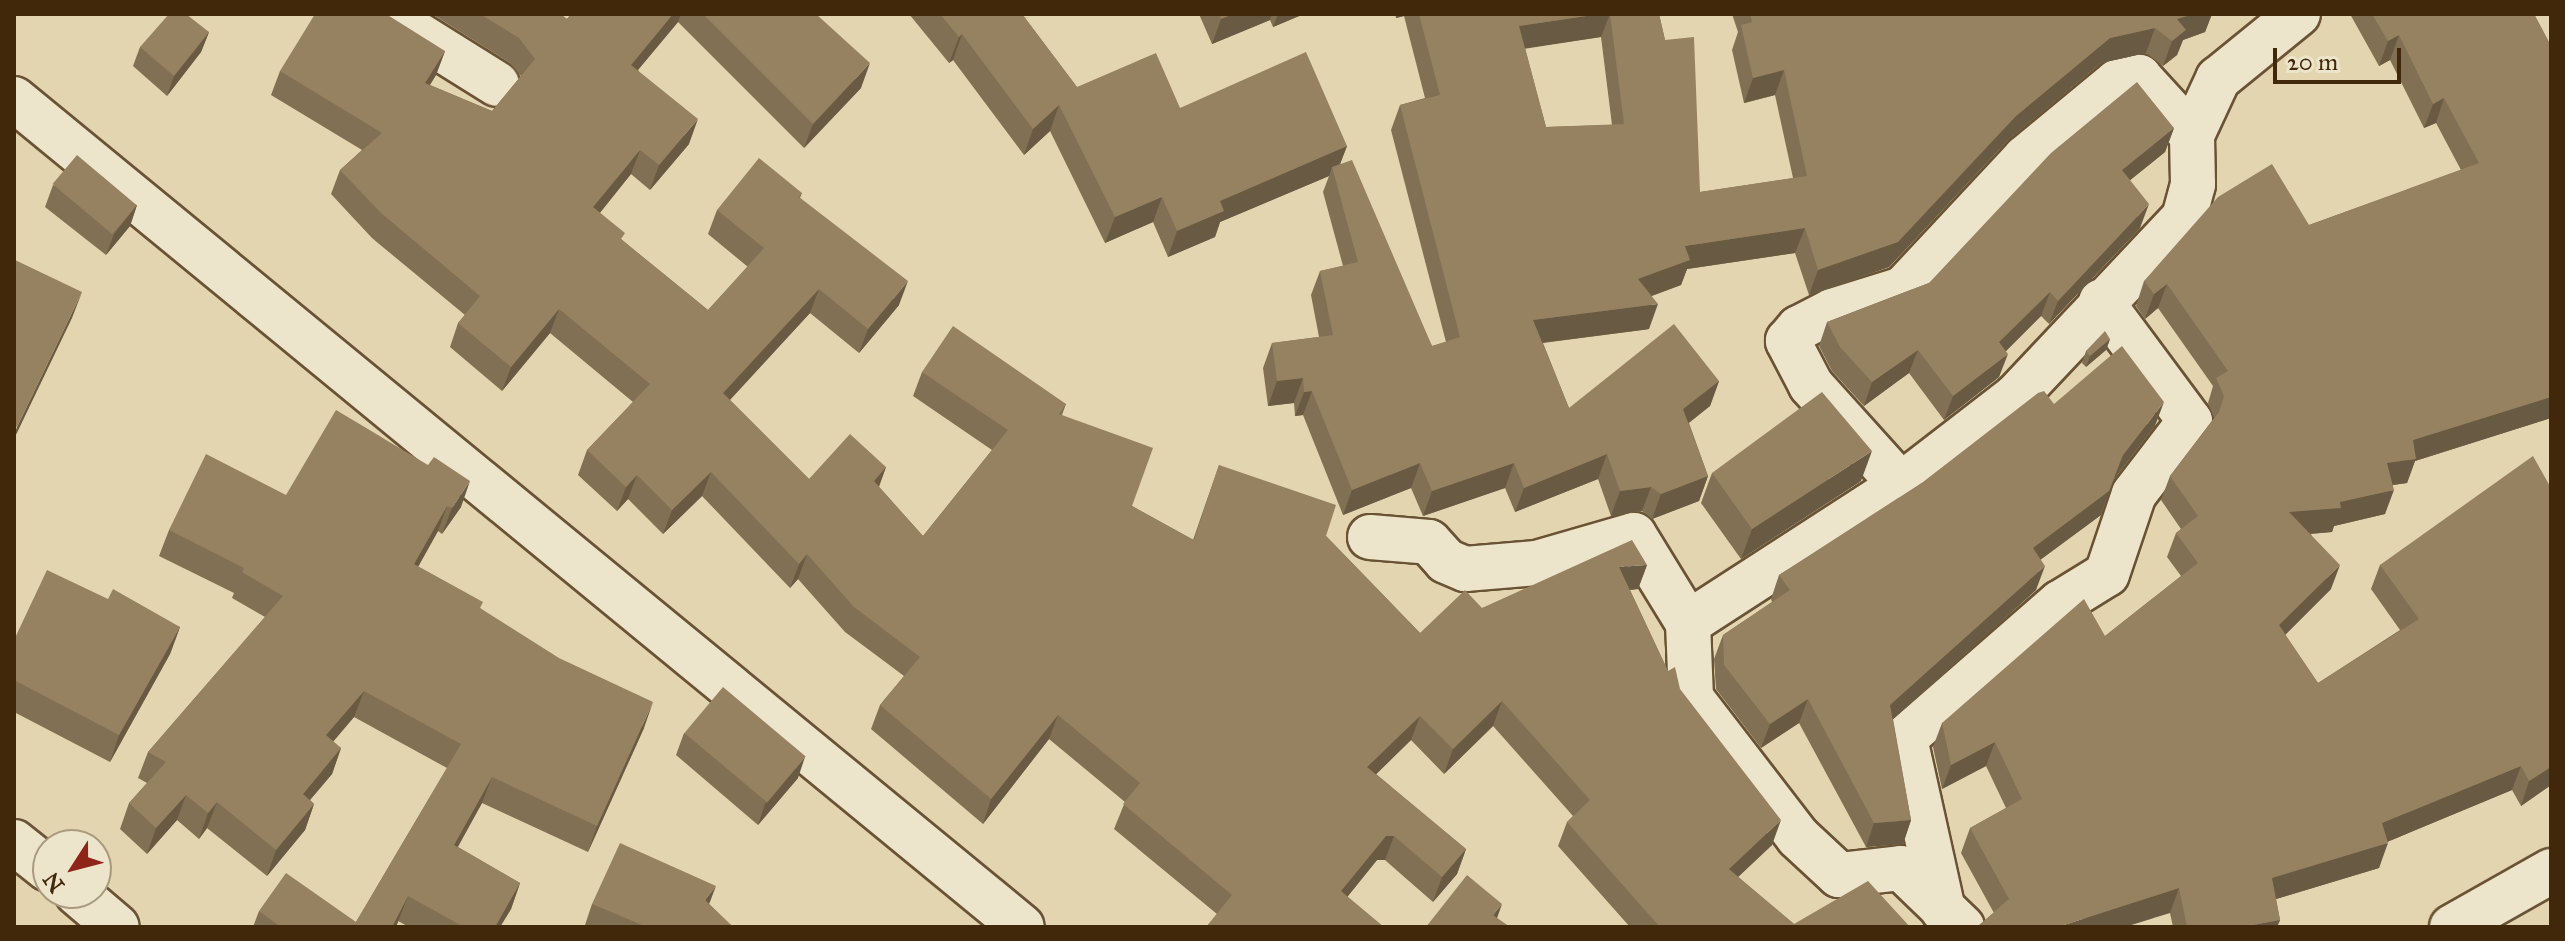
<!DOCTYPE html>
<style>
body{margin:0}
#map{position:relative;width:2565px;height:941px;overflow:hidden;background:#e3d5b0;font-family:"IM FELL Great Primer",serif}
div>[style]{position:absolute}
.roads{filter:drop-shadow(2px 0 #6a5334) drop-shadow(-2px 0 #6a5334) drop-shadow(0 2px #6a5334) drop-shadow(0 -2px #6a5334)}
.minor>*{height:44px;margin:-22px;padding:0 22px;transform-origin:22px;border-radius:22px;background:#ede4cc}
.secondary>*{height:44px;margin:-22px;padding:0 22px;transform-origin:22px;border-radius:22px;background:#ede4cc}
.wall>*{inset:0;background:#817053}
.shaded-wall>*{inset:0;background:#695b43}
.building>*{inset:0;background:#968260;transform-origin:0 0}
span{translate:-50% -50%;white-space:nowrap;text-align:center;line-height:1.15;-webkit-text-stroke:6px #ede4cc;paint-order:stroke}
.frame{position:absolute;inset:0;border:16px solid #42280a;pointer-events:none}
.north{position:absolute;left:32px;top:829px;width:80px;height:80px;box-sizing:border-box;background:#ede4cc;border:2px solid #a9997e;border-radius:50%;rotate:234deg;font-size:22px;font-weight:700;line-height:32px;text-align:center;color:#42280a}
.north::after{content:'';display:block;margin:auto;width:28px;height:36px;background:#8f2418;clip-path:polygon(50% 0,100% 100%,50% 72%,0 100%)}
.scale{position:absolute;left:2273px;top:48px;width:128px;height:36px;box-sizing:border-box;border:4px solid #42280a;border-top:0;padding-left:10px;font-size:24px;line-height:28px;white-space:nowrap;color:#42280a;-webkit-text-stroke:6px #ede4cc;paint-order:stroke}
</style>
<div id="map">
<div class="roads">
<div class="minor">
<div style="left:385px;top:14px;width:132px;rotate:32deg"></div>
<div style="left:14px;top:99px;width:1304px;rotate:39.4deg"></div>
<div style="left:1901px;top:485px;width:135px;rotate:-132deg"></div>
<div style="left:1811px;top:385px;width:50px;rotate:-117.6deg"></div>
<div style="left:1788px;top:341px;width:17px;rotate:-50deg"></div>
<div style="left:1799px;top:328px;width:37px;rotate:-27deg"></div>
<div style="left:1832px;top:311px;width:74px;rotate:-17.2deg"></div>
<div style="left:1903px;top:289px;width:179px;rotate:-47deg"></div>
<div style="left:2025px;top:158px;width:119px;rotate:-39.6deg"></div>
<div style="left:2117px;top:82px;width:23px;rotate:-13deg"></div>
<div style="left:2139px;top:77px;width:79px;rotate:47.6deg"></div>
<div style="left:1370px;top:537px;width:59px;rotate:4.8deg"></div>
<div style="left:1429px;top:542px;width:25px;rotate:48deg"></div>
<div style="left:1446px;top:561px;width:21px;rotate:23deg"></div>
<div style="left:1465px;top:569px;width:72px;rotate:-4.8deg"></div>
<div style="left:1537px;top:563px;width:101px;rotate:-16.1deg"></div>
<div style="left:1634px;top:535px;width:103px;rotate:58.5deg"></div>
<div style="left:1688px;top:623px;width:75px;rotate:87.7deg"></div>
<div style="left:1691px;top:698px;width:175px;rotate:52.4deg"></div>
<div style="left:1798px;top:837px;width:56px;rotate:42.8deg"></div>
<div style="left:1839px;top:875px;width:62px;rotate:-6.4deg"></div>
<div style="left:1901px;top:868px;width:85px;rotate:44deg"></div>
<div style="left:1688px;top:623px;width:254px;rotate:-32.9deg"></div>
<div style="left:1901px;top:485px;width:145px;rotate:-37.7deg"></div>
<div style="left:2016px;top:396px;width:245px;rotate:-46.7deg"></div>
<div style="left:2184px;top:218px;width:35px;rotate:-75deg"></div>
<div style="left:2193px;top:184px;width:49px;rotate:-91.2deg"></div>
<div style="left:2192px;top:135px;width:62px;rotate:-65.1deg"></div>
<div style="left:2218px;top:79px;width:103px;rotate:-39.1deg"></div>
<div style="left:14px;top:842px;width:43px;rotate:38.5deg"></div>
<div style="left:77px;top:893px;width:52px;rotate:40.4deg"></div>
<div style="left:1943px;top:910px;width:176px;rotate:-102.5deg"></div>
<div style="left:1905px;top:738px;width:206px;rotate:-41.1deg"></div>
<div style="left:2060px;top:603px;width:55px;rotate:-31.7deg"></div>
<div style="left:2107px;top:574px;width:84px;rotate:-71.4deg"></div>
<div style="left:2134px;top:494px;width:92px;rotate:-52.5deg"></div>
<div style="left:2190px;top:421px;width:149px;rotate:-126.6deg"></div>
</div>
<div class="secondary">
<div style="left:2452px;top:927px;width:114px;rotate:-29.5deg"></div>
</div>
</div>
<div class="wall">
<div style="clip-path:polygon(432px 14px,560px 14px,567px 19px,571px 14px,816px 14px,861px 88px,804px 148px,678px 22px,638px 70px,689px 144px,650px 190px,631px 174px,600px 213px,622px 240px,708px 310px,748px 267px,708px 234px,717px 210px,802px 193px,800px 198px,899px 305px,859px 353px,810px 313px,730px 400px,809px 479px,886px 467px,879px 487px,923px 536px,992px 450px,913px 396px,922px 372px,1066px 404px,1062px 415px,1132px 506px,1193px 540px,1219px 465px,1326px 536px,1420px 633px,1482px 608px,1647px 565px,1638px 589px,1630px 590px,1668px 671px,1772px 845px,1738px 877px,1794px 924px,1910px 927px,1630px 927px,1558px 846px,1567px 822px,1573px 816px,1493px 726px,1444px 774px,1411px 740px,1376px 774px,1466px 849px,1457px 874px,1433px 902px,1385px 860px,1377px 860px,1347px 897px,1217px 914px,1114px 829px,1125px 802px,1049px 739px,983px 824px,871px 729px,880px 705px,904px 676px,845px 632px,798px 579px,790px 588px,702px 496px,663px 534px,628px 499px,617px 511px,578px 475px,587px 450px,633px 402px,550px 333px,502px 391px,450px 347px,458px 323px,465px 315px,372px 238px,331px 194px,340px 170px,362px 150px,271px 95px,280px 71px,445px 51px,436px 75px,430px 85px,492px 111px,521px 76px,510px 63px)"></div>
<div style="clip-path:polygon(evenodd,909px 14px,1022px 14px,1077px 87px,1180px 108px,1347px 146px,1340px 164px,1432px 346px,1446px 342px,1391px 130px,1400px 105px,1425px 98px,1404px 16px,1396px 18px,1395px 14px,1659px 14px,1700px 192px,1793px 178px,1775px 95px,1744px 103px,1732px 50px,1738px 32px,1732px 14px,2212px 14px,2205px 32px,2183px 40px,2177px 55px,2163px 66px,2146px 53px,2101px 63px,2007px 141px,1889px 267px,1809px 295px,1795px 253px,1687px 269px,1681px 285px,1652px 296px,1649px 329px,1543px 343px,1569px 408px,1719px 381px,1710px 406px,1689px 423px,1708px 476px,1699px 501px,1652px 519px,1642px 511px,1611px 516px,1598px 479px,1515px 512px,1505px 488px,1423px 516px,1411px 488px,1343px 515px,1303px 415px,1295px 416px,1294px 403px,1268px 406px,1263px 368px,1272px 343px,1319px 337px,1311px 295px,1320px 271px,1343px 266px,1323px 192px,1329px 176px,1220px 222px,1215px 237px,1168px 257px,1153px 222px,1105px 243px,1050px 131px,1024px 155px,953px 60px,949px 63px,909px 14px,1601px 37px,1612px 125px,1546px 127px,1525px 48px,1601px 37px)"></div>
<div style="clip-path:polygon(1199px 14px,1304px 14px,1273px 27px,1270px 20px,1212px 44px)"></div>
<div style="clip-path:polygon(2350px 14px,2534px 14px,2551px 46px,2551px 418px,2415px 461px,2407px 483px,2393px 485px,2385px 514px,2334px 526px,2332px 532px,2311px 534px,2331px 589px,2285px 635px,2318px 683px,2400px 630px,2371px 589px,2380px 565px,2551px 488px,2551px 785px,2521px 806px,2512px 790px,2387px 842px,2379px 868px,2276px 899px,2280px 920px,2277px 927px,2173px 927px,2170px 913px,1978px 926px,1994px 913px,1961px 853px,1970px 828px,2006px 808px,1986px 766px,1942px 789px,1933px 747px,1942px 723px,2105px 636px,2181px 576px,2167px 557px,2176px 533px,2181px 529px,2161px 500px,2170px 476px,2214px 418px,2208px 403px,2213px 386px,2158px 308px,2145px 319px,2136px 306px,2144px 281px,2309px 225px,2461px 170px,2436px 123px,2424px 128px,2390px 60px,2379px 66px)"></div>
<div style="clip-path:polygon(209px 32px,201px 52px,167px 96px,133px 66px,140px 47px)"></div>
<div style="clip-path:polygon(2174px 128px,2165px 152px,2130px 180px,2140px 228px,2049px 324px,2041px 316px,2006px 351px,1999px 377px,1944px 420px,1909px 373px,1864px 406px,1832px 371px,1819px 346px,1827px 322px,1929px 283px)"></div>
<div style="clip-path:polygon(53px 185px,137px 205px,130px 226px,106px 255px,45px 207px)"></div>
<div style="clip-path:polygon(2110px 339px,2106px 350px,2086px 367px,2082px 363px,2086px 351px)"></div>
<div style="clip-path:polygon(2054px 404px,2155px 426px,2114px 479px,2101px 515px,2041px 559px,2036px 590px,1893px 719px,1911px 820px,1903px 844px,1866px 847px,1799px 723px,1761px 748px,1716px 689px,1714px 659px,1723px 635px,1772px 602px,1771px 599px,1779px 575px)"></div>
<div style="clip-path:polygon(1712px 473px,1861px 481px,1741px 559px,1701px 503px)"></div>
<div style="clip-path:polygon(286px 495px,461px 507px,442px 534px,438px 531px,418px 567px,481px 609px,644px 728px,588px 852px,482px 803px,458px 847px,520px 883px,511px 909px,500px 927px,409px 927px,398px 921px,396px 927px,253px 927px,259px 911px,356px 922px,447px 768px,354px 717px,333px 742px,341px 748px,332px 774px,310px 800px,314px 804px,305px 830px,267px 876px,207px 828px,199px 839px,177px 820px,147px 854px,120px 829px,129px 803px,147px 783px,138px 778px,148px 752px,265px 617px,232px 598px,234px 593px,159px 556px,169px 530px)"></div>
<div style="clip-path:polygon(108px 599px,180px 627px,170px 654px,110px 762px,14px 712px,14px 640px)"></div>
<div style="clip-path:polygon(684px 733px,798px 778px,758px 825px,676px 755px)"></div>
<div style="clip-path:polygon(592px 904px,709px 904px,733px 927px,589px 927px,585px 925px)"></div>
</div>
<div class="shaded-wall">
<div style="clip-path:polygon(673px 14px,681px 14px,678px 22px,622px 89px,631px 65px)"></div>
<div style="clip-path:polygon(1233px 14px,1272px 14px,1270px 20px,1212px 44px,1221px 19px)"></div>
<div style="clip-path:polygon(1278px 14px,1304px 14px,1273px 27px)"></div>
<div style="clip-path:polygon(1398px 14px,1405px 14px,1404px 16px,1396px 18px)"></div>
<div style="clip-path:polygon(1600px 14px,1610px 14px,1601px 37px,1510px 51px,1519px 26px)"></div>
<div style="clip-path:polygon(2194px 14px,2212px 14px,2205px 32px,2183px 40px,2177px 55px,2163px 66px,2172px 41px,2177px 19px)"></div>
<div style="clip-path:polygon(2155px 28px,2146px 53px,2101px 63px,2007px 141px,1889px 267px,1809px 295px,1818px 270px,2016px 116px,2110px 38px)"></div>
<div style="clip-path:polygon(209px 32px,201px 52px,167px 96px,174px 76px)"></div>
<div style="clip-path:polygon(962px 34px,953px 60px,949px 63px,959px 37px)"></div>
<div style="clip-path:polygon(2399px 35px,2390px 60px,2379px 66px,2388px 41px)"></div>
<div style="clip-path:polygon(445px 51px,436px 75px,416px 107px,425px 83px)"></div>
<div style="clip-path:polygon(870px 63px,861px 88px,804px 148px,813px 124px)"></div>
<div style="clip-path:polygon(1784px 70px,1775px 95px,1744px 103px,1753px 78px)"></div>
<div style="clip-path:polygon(2444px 98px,2436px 123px,2424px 128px,2433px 104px)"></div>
<div style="clip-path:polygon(1059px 105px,1050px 131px,1024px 155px,1033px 129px)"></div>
<div style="clip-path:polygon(698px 119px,689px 144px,650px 190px,659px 165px)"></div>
<div style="clip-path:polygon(2174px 128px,2165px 152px,2113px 194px,2122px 170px)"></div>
<div style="clip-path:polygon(1347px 146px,1337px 172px,1332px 167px,1329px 176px,1220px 222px,1215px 237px,1168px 257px,1177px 231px,1220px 201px)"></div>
<div style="clip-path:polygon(640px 150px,631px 174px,584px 232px,593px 207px)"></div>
<div style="clip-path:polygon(1162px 197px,1153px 222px,1105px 243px,1115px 217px)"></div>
<div style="clip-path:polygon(2149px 204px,2140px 228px,2049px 324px,2058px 301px)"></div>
<div style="clip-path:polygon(137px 205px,130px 226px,106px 255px,114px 234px)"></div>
<div style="clip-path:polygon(1805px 228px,1795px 253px,1687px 269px,1681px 285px,1629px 304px,1638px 279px,1685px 246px)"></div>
<div style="clip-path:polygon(908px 281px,899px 305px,859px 353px,868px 329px)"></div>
<div style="clip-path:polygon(2167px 284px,2158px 308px,2145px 319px,2154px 294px)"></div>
<div style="clip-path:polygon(819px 289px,810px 313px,714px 417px,723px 393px)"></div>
<div style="clip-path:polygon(82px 292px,72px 318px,14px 439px,14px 435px,17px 427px)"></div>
<div style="clip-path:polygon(2050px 292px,2041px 316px,1991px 366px,1999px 342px)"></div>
<div style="clip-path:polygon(1658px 304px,1649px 329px,1524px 345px,1533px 320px)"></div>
<div style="clip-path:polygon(559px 309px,550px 333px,502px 391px,511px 367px)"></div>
<div style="clip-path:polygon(2110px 339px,2106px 350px,2086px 367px,2090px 356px)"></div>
<div style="clip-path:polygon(1918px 350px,1909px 373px,1864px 406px,1872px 382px)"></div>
<div style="clip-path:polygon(2008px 354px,1999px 377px,1944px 420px,1953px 396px)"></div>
<div style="clip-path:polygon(1303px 378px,1294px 403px,1268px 406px,1277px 381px)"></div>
<div style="clip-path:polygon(1719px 381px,1710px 406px,1674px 434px,1683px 409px)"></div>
<div style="clip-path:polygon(1312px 391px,1303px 415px,1295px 416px,1304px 392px)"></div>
<div style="clip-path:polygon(2551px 397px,2551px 418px,2415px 461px,2407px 483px,2378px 487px,2387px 463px,2413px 440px)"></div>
<div style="clip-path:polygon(2164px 402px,2155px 426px,2114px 479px,2101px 515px,2024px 572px,2033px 548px,2123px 455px)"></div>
<div style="clip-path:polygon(1872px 451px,1861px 481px,1741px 559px,1752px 529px)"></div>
<div style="clip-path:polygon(1607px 454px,1598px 479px,1515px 512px,1524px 488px)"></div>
<div style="clip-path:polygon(1420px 463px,1411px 488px,1343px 515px,1352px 490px)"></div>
<div style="clip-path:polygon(1514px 463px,1505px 488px,1423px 516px,1432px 491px)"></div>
<div style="clip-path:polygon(886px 467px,877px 491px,874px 481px)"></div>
<div style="clip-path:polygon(711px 472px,702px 496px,663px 534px,672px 510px)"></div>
<div style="clip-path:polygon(637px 475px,628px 499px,617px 511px,626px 487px)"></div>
<div style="clip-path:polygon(1708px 476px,1699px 501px,1652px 519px,1661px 494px)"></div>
<div style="clip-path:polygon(470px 481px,461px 507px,442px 534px,452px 508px)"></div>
<div style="clip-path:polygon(1651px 487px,1642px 511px,1611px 516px,1620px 491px)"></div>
<div style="clip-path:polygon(2394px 490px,2385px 514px,2334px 526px,2332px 532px,2281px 536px,2289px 512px)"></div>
<div style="clip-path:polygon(447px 506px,438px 531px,405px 590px,414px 564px)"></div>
<div style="clip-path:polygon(807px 554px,798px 579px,790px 588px,799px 564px)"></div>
<div style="clip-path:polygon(1647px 565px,1638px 589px,1610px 592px,1619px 567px)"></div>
<div style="clip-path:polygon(2340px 565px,2331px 589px,2270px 650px,2279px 625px)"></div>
<div style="clip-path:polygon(2045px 566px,2036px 590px,1882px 729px,1890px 705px)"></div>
<div style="clip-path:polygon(180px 627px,170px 654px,110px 762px,119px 735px)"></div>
<div style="clip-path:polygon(364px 691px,354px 717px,316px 761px,326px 735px)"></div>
<div style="clip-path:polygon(1808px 699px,1799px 723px,1761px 748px,1770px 724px)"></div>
<div style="clip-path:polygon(1502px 701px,1493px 726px,1444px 774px,1453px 749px)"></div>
<div style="clip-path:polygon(653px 702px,644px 728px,588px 852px,597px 826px)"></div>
<div style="clip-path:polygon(1058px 715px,1049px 739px,983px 824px,991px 799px)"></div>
<div style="clip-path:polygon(1420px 716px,1411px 740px,1358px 792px,1367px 767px)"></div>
<div style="clip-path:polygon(1995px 742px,1986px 766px,1942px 789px,1951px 765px)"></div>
<div style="clip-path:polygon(341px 748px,332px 774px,293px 820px,303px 794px)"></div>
<div style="clip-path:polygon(805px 757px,798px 778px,758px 825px,765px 804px)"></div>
<div style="clip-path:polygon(2521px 766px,2512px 790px,2375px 847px,2388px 843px,2379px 868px,2263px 903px,2272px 878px,2382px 823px)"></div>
<div style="clip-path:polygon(2551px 767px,2551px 785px,2521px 806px,2529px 781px)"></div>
<div style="clip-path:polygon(492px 777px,482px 803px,444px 871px,454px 845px)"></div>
<div style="clip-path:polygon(186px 795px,177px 820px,147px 854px,156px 828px)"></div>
<div style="clip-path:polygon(217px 802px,207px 828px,199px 839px,208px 813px)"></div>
<div style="clip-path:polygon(314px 804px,305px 830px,267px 876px,276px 850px)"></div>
<div style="clip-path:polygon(1781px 820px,1772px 845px,1720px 894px,1729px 869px)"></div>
<div style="clip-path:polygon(1911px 820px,1903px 844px,1866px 847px,1874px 823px)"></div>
<div style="clip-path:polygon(1386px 836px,1394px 836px,1385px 860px,1377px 860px,1332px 916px,1341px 891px)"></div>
<div style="clip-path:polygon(1466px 849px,1457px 874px,1433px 902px,1442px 877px)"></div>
<div style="clip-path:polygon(520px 883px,511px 909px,500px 927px,495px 927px)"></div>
<div style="clip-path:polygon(716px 886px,708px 907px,705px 900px)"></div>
<div style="clip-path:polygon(2179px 888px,2170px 913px,2125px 927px,2063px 927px,2064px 925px)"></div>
<div style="clip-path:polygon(408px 896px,396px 927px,392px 927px)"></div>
<div style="clip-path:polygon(1502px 904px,1494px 927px,1493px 915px)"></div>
<div style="clip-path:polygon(2280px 920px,2277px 927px,2242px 927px)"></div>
</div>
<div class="building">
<div style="clip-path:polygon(169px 14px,186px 14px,209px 32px,174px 76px,140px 47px)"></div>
<div style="clip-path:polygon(315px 14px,386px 14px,445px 51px,425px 83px,492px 111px,535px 59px,519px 38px,480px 14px,560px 14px,567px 19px,571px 14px,673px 14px,631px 65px,698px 119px,659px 165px,640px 150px,593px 207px,625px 233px,621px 239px,708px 310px,764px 248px,717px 210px,759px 158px,802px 193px,799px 197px,908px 281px,868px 329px,819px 289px,723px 393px,809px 479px,850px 434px,886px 467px,874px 481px,923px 536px,1008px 430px,922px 372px,953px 326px,1066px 404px,1059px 414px,1153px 448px,1132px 506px,1194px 540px,1219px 465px,1336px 505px,1326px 536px,1420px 633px,1465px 590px,1482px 608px,1632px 540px,1647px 565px,1619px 567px,1668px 671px,1675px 667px,1680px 689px,1781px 820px,1729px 869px,1794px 924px,1868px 881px,1910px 927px,1671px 927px,1669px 925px,1668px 927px,1660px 927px,1567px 822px,1590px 800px,1502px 701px,1453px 749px,1420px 716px,1367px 767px,1466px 849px,1442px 877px,1394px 836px,1386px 836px,1341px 891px,1384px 927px,1206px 927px,1232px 895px,1123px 804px,1140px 783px,1058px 715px,991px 799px,880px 705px,920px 657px,854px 607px,807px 554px,799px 564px,711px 472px,672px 510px,637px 475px,626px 487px,587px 450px,650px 384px,559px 309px,511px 367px,458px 323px,480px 296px,381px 213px,340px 170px,382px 133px,280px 71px)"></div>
<div style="clip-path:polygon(703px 14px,816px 14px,870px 63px,813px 124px)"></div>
<div style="clip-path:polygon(940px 14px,1022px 14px,1077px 87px,1156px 53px,1180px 108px,1306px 52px,1347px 146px,1220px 201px,1224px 211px,1177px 231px,1162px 197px,1115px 217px,1059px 105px,1033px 129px,962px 34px,959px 37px)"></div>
<div style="clip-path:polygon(1219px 14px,1233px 14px,1221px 19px)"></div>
<div style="clip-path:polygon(1419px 14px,1600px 14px,1519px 26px,1546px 127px,1624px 124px,1610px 14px,1659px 14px,1665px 40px,1694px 37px,1700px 192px,1807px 176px,1784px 70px,1753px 78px,1741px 25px,1752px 22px,1750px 14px,2194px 14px,2177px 19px,2186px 30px,2172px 41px,2155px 28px,2110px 38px,2016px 116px,1898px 242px,1818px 270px,1805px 228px,1685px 246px,1690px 260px,1638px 279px,1658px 304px,1533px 320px,1569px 408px,1674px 324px,1719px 381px,1683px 409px,1708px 476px,1661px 494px,1651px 487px,1620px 491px,1607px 454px,1524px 488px,1514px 463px,1432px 491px,1420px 463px,1352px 490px,1312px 391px,1304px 392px,1303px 378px,1277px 381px,1272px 343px,1333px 335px,1320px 271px,1358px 262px,1332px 167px,1352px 160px,1432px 346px,1460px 337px,1400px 105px,1440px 95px)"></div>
<div style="clip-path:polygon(2372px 14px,2534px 14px,2551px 46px,2551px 397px,2413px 440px,2416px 459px,2387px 463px,2394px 490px,2340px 502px,2341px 508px,2289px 512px,2340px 565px,2279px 625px,2318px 683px,2419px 619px,2380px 565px,2533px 456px,2551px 488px,2551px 767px,2529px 781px,2521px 766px,2382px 823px,2388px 843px,2272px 878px,2280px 920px,2242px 927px,2187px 927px,2179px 888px,2064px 925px,2066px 927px,1959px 927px,1962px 925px,1978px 926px,2009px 899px,1970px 828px,2022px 799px,1995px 742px,1951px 765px,1942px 723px,2084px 599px,2105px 636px,2198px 563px,2176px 533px,2198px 516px,2170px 476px,2219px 412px,2224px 396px,2216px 378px,2228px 371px,2167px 284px,2154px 294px,2144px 281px,2218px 197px,2272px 164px,2309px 225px,2479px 163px,2444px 98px,2433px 104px,2399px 35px,2388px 41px)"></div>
<div style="clip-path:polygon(2137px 82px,2174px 128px,2122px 170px,2149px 204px,2058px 301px,2050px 292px,1999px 342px,2008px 354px,1953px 396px,1918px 350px,1872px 382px,1840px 347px,1827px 322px,1929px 283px,2051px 153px)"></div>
<div style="left:77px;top:155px;width:78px;height:38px;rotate:40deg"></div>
<div style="clip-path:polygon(15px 260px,82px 292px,17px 427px,14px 425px,14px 263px)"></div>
<div style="clip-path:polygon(2105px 331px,2110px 339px,2090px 356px,2086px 351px)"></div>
<div style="clip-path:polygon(2122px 346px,2164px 402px,2123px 455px,2109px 491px,2033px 548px,2045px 566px,1890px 705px,1911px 820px,1874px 823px,1808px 699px,1770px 724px,1724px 665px,1723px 635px,1790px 590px,1779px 575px,1923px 482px,2038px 393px,2044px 391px,2054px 404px)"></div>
<div style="clip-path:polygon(1822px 392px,1872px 451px,1752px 529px,1712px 473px)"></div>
<div style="clip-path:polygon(336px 410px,428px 465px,434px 457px,470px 481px,452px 508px,447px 506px,414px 564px,483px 602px,480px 608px,559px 658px,653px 702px,597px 826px,492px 777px,454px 845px,520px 883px,495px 927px,464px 927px,408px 896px,392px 927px,281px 927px,259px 911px,286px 873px,356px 922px,461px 744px,364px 691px,326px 735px,341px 748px,303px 794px,314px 804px,276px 850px,217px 802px,208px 813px,186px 795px,156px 828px,129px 803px,166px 762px,148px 752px,283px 596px,242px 572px,244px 568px,169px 530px,206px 454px,286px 495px)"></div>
<div style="clip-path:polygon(47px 570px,108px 599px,113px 589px,180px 627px,119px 735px,14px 680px,14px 640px)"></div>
<div style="left:723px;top:687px;width:108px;height:60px;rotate:40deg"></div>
<div style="clip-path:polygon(620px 843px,716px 886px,705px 900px,733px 927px,640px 927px,642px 925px,592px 904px)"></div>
<div style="clip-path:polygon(1467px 875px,1502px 904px,1493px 915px,1510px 927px,1426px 927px)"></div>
</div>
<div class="frame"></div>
<div class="north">N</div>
<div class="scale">20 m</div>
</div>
